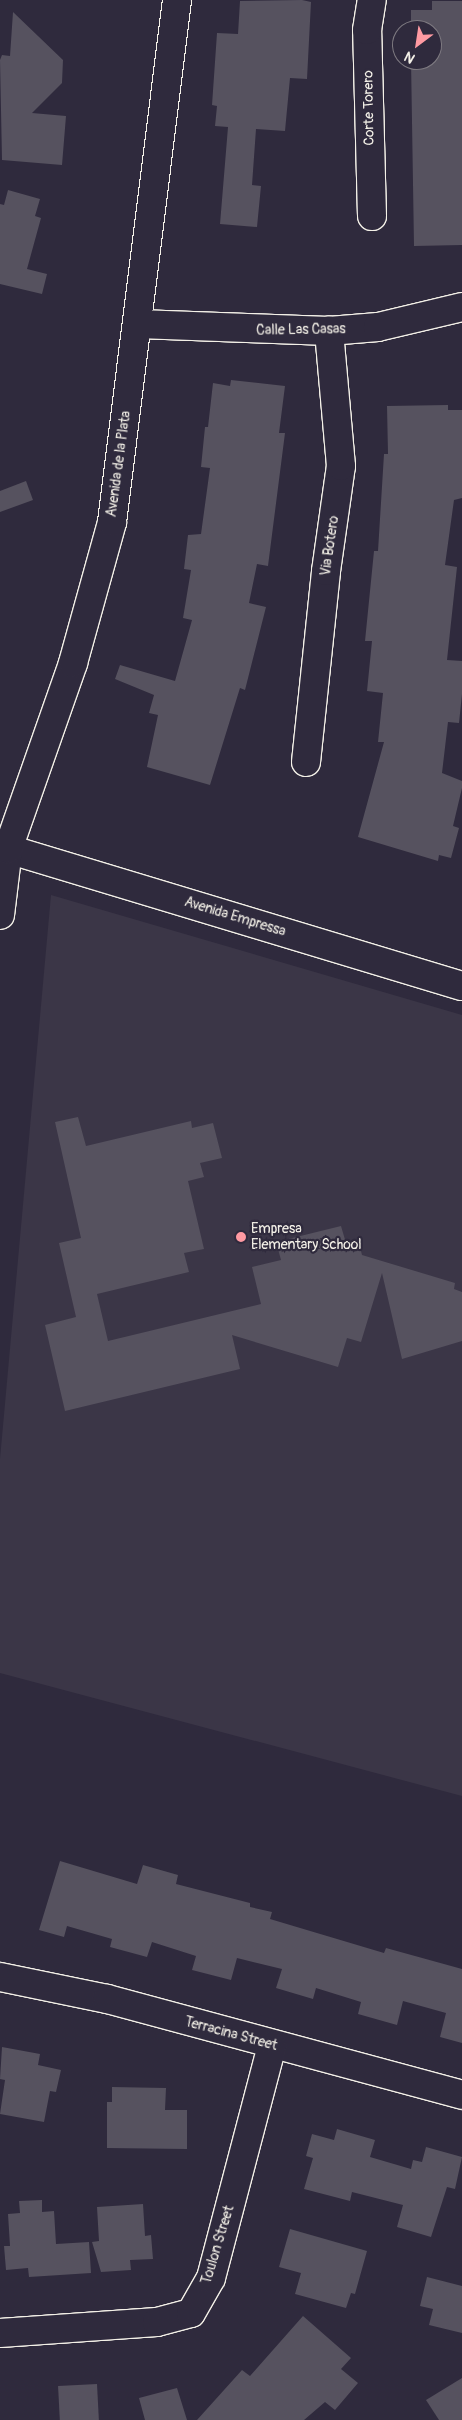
<!DOCTYPE html>
<style>
body{margin:0}
#map{position:relative;width:462px;height:2420px;overflow:hidden;background:#2f2a3d;font-family:Pangolin,sans-serif}
div>[style]{position:absolute}
.built>*{inset:0;background:#3b3647}
.building>*{inset:0;background:#56525f;transform-origin:0 0}
.roads{filter:drop-shadow(1px 0 #f4f1e8) drop-shadow(-1px 0 #f4f1e8) drop-shadow(0 1px #f4f1e8) drop-shadow(0 -1px #f4f1e8)}
.minor>*{height:28px;margin:-14px;padding:0 14px;transform-origin:14px;border-radius:14px;background:#2f2a3d}
.dots>*{width:14px;height:14px;translate:-50% -50%;box-sizing:border-box;border:2px solid #2f2a3d;border-radius:50%}
span{translate:-50% -50%;white-space:nowrap;text-align:center;line-height:1.15;-webkit-text-stroke:4.5px #2f2a3d;paint-order:stroke}
.street-label{font-size:14px;color:#f4f1e8}
.poi-label{font-size:14px;color:#f4f1e8}
.left{translate:0 -50%;text-align:left}
.north{position:absolute;left:392px;top:20px;width:50px;height:50px;box-sizing:border-box;background:#2f2a3d;border:1px solid #7e7a81;border-radius:50%;rotate:211deg;font-size:14px;font-weight:700;line-height:20px;text-align:center;color:#f4f1e8}
.north::after{content:'';display:block;margin:auto;width:18px;height:22px;background:#ff9aa2;clip-path:polygon(50% 0,100% 100%,50% 72%,0 100%)}
</style>
<div id="map">
<div class="built">
<div style="clip-path:polygon(51px 895px,462px 1015px,462px 1796px,0 1673px,0 1459px)"></div>
</div>
<div class="building">
<div style="clip-path:polygon(302px 0,311px 2px,307px 79px,290px 78px,285px 131px,256px 129px,252px 185px,261px 186px,257px 227px,220px 224px,228px 127px,215px 126px,217px 106px,212px 105px,217px 33px,238px 34px,240px 1px)"></div>
<div style="clip-path:polygon(432px 1px,462px 1px,462px 245px,414px 246px,411px 60px,432px 60px,432px 30px,411px 30px,411px 10px,432px 10px)"></div>
<div style="clip-path:polygon(13px 12px,63px 60px,62px 83px,32px 113px,66px 116px,62px 165px,2px 160px,0 60px,2px 55px,10px 56px)"></div>
<div style="clip-path:polygon(8px 190px,40px 199px,35px 216px,41px 218px,27px 269px,47px 274px,42px 294px,0 284px,0 204px,4px 205px)"></div>
<div style="clip-path:polygon(231px 380px,285px 386px,279px 433px,285px 433px,268px 566px,257px 564px,249px 603px,266px 607px,245px 690px,240px 688px,210px 785px,147px 767px,158px 715px,149px 713px,154px 695px,115px 679px,120px 665px,175px 681px,192px 620px,183px 618px,191px 570px,184px 569px,188px 535px,201px 534px,210px 468px,201px 467px,205px 427px,208px 427px,213px 383px,230px 386px)"></div>
<div style="clip-path:polygon(448px 405px,448px 410px,462px 410px,462px 498px,454px 500px,445px 565px,457px 567px,447px 660px,462px 661px,462px 694px,459px 723px,448px 722px,442px 773px,462px 781px,462px 788px,453px 826px,459px 828px,451px 858px,439px 855px,438px 861px,358px 837px,384px 742px,378px 742px,383px 693px,367px 691px,372px 641px,365px 641px,374px 551px,378px 551px,384px 454px,388px 454px,387px 406px)"></div>
<div style="clip-path:polygon(26px 481px,33px 500px,0 512px,0 491px)"></div>
<div style="clip-path:polygon(78px 1117px,86px 1146px,191px 1121px,192px 1128px,213px 1123px,222px 1158px,200px 1163px,204px 1177px,188px 1181px,204px 1249px,184px 1253px,189px 1272px,97px 1294px,108px 1341px,261px 1304px,252px 1267px,281px 1260px,276px 1242px,341px 1226px,346px 1243px,358px 1239px,362px 1255px,455px 1283px,454px 1289px,462px 1292px,462px 1341px,402px 1359px,382px 1273px,361px 1342px,347px 1338px,338px 1367px,232px 1335px,240px 1369px,65px 1411px,45px 1325px,76px 1317px,59px 1243px,81px 1238px,55px 1122px)"></div>
<div style="clip-path:polygon(60px 1861px,137px 1884px,143px 1865px,178px 1875px,176px 1884px,250px 1903px,250px 1907px,272px 1912px,270px 1919px,384px 1953px,386px 1948px,462px 1969px,462px 2043px,440px 2037px,446px 2013px,403px 2001px,397px 2025px,358px 2014px,361px 2002px,316px 1988px,313px 1999px,276px 1988px,282px 1969px,237px 1958px,231px 1980px,192px 1970px,196px 1956px,152px 1942px,147px 1957px,110px 1947px,112px 1939px,67px 1926px,64px 1937px,39px 1930px)"></div>
<div style="clip-path:polygon(2px 2047px,40px 2054px,38px 2065px,61px 2070px,56px 2092px,50px 2091px,44px 2122px,0 2114px,5px 2080px,0 2079px)"></div>
<div style="clip-path:polygon(112px 2087px,166px 2088px,165px 2110px,187px 2110px,187px 2149px,107px 2148px,107px 2102px,112px 2102px)"></div>
<div style="clip-path:polygon(337px 2129px,375px 2140px,370px 2157px,411px 2169px,413px 2160px,422px 2162px,426px 2147px,462px 2157px,455px 2189px,447px 2187px,431px 2237px,397px 2227px,403px 2205px,352px 2192px,350px 2201px,304px 2189px,313px 2158px,306px 2156px,312px 2134px,334px 2140px)"></div>
<div style="clip-path:polygon(42px 2200px,42px 2212px,54px 2211px,56px 2244px,89px 2242px,91px 2273px,29px 2277px,28px 2268px,6px 2270px,4px 2246px,10px 2246px,8px 2214px,20px 2213px,19px 2201px)"></div>
<div style="clip-path:polygon(143px 2204px,145px 2236px,151px 2235px,153px 2259px,130px 2260px,131px 2270px,101px 2272px,92px 2242px,99px 2241px,97px 2207px)"></div>
<div style="clip-path:polygon(290px 2229px,367px 2251px,355px 2294px,351px 2293px,346px 2308px,295px 2294px,301px 2273px,279px 2267px)"></div>
<div style="clip-path:polygon(427px 2277px,462px 2286px,462px 2333px,429px 2325px,433px 2309px,420px 2306px)"></div>
<div style="clip-path:polygon(303px 2316px,351px 2358px,341px 2369px,358px 2383px,335px 2410px,325px 2402px,304px 2420px,197px 2420px,242px 2370px,250px 2376px)"></div>
<div style="clip-path:polygon(462px 2378px,462px 2420px,439px 2420px,426px 2400px)"></div>
<div style="left:97px;top:2384px;width:36px;height:39px;rotate:87deg"></div>
<div style="clip-path:polygon(177px 2388px,187px 2420px,145px 2420px,139px 2398px)"></div>
</div>
<div class="roads">
<div class="minor">
<div style="left:372px;top:216px;width:186px;rotate:-91.5deg"></div>
<div style="left:367px;top:30px;width:30px;rotate:-81deg"></div>
<div style="left:138px;top:324px;width:191px;rotate:2.1deg"></div>
<div style="left:329px;top:331px;width:49px;rotate:-4.7deg"></div>
<div style="left:378px;top:327px;width:86px;rotate:-13.4deg"></div>
<div style="left:306px;top:762px;width:192px;rotate:-84deg"></div>
<div style="left:326px;top:571px;width:106px;rotate:-81.9deg"></div>
<div style="left:341px;top:466px;width:136px;rotate:-95.1deg"></div>
<div style="left:8px;top:849px;width:474px;rotate:16.8deg"></div>
<div style="left:0;top:915px;width:66px;rotate:-83.1deg"></div>
<div style="left:8px;top:849px;width:197px;rotate:-70.7deg"></div>
<div style="left:73px;top:663px;width:146px;rotate:-74.5deg"></div>
<div style="left:112px;top:522px;width:526px;rotate:-82.9deg"></div>
<div style="left:0;top:1977px;width:109px;rotate:11.6deg"></div>
<div style="left:107px;top:1999px;width:368px;rotate:15.1deg"></div>
<div style="left:0;top:2333px;width:157px;rotate:-4deg"></div>
<div style="left:157px;top:2322px;width:35px;rotate:-15deg"></div>
<div style="left:191px;top:2313px;width:40px;rotate:-60.3deg"></div>
<div style="left:211px;top:2278px;width:240px;rotate:-75.3deg"></div>
</div>
</div>
<div class="dots">
<div style="left:241px;top:1237px;background:#ff9aa2"></div>
</div>
<div class="street-label">
<span style="left:369px;top:108px;rotate:-91deg">Corte Torero</span>
<span style="left:301px;top:330px;rotate:-1deg">Calle Las Casas</span>
<span style="left:119px;top:464px;rotate:-82deg">Avenida de la Plata</span>
<span style="left:330px;top:546px;rotate:-82deg">Via Botero</span>
<span style="left:235px;top:917px;rotate:17deg">Avenida Empressa</span>
<span style="left:231px;top:2034px;rotate:15deg">Terracina Street</span>
<span style="left:218px;top:2245px;rotate:-73deg">Toulon Street</span>
</div>
<div class="poi-label">
<span class="left" style="left:251px;top:1237px">Empresa<br>Elementary School</span>
</div>
<div class="north">N</div>
</div>
